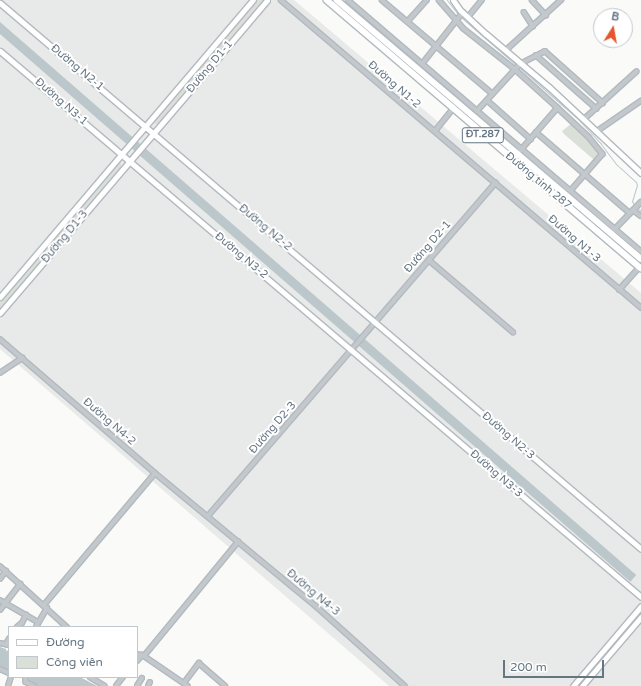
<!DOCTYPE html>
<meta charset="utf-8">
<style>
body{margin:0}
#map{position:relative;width:641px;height:686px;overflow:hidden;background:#fafaf8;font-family:"Varela Round",sans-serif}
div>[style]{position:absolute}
.built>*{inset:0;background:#e8e9e9}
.green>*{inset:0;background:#dadfd7}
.water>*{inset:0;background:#bbc7cb;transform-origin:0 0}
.stream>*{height:1px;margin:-0.5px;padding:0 0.5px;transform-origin:0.5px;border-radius:0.5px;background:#bbc7cb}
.roads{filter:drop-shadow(1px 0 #b3babf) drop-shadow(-1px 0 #b3babf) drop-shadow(0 1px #b3babf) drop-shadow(0 -1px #b3babf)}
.street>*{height:3.5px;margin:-1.75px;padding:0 1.75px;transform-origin:1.75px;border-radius:1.75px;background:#c3c8cc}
.secondary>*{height:5px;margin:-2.5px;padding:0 2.5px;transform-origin:2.5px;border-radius:2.5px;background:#fff}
.primary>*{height:5.5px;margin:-2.75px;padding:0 2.75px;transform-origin:2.75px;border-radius:2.75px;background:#fff}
span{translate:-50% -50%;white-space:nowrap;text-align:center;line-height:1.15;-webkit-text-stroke:4px #fff;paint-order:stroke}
.shield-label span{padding:1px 3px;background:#fff;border:1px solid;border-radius:3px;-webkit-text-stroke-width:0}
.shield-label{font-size:10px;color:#657683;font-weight:700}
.street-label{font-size:11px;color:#657683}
.legend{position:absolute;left:8px;top:626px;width:130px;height:52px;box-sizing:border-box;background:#fff;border:1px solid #c1c8cd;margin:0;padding:5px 7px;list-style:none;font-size:12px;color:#657683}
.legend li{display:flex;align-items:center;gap:8px;height:20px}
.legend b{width:20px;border:1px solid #c1c8cd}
.north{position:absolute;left:593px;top:8px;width:40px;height:40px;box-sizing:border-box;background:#fff;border:1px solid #c1c8cd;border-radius:50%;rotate:11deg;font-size:11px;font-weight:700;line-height:16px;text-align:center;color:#657683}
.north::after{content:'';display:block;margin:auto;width:14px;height:18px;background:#e4572e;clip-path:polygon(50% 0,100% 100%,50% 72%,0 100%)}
.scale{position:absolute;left:503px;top:660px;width:101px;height:18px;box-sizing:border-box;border:2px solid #657683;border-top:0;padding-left:5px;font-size:12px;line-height:14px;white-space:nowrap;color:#657683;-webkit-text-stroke:3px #fff;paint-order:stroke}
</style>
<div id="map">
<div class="built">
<div style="clip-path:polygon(0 0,294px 0,641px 293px,641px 686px,389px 686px,0 349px)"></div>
</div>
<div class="green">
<div style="clip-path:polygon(256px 0,264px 0,158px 124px,155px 124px,154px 120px)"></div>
<div style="clip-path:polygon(571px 124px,574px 125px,601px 154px,597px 159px,593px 159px,564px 134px,562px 131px)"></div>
<div style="clip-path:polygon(117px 163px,121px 163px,121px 167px,0 310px,0 301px)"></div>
</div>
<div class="water">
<div style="left:0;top:22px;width:843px;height:9px;rotate:41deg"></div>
<div style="clip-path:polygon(0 647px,6px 649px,6px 651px,9px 650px,9px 672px,0 668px)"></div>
<div style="clip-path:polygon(27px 677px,80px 677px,97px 686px,37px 686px,27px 682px)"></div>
</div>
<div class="stream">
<div style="left:447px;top:0;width:18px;rotate:52deg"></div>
<div style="left:461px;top:17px;width:73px;rotate:41.1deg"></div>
<div style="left:520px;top:68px;width:77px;rotate:41.3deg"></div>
<div style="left:578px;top:119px;width:34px;rotate:47deg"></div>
<div style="left:601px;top:144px;width:25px;rotate:53deg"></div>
<div style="left:616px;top:164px;width:27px;rotate:42deg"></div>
<div style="left:636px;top:182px;width:3px;rotate:72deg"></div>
<div style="left:637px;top:185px;width:17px;rotate:107deg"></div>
<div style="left:632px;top:201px;width:4px;rotate:63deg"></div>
<div style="left:638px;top:208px;width:4px;rotate:45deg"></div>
</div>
<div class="roads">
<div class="street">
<div style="left:281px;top:0;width:474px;rotate:40.5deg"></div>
<div style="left:348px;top:0;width:386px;rotate:40.6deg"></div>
<div style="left:382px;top:0;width:145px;rotate:40.3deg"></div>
<div style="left:439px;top:0;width:37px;rotate:49deg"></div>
<div style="left:463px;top:28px;width:68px;rotate:38.4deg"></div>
<div style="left:516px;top:70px;width:57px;rotate:42.1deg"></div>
<div style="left:558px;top:108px;width:61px;rotate:131deg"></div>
<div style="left:532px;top:0;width:21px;rotate:47deg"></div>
<div style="left:524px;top:12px;width:17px;rotate:57deg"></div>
<div style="left:468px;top:17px;width:22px;rotate:-51deg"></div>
<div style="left:408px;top:21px;width:28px;rotate:-48deg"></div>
<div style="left:505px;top:51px;width:76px;rotate:-42.3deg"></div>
<div style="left:536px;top:55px;width:81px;rotate:41.5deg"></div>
<div style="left:422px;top:64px;width:66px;rotate:-51.7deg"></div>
<div style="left:487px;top:100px;width:59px;rotate:41.6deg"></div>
<div style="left:558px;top:108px;width:42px;rotate:43.1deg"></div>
<div style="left:589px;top:137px;width:22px;rotate:51deg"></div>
<div style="left:603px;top:154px;width:49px;rotate:130.9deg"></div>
<div style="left:477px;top:111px;width:64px;rotate:-47.5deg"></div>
<div style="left:520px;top:64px;width:28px;rotate:-27deg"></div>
<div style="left:545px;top:51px;width:78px;rotate:41.9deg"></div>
<div style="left:583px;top:120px;width:72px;rotate:-42.2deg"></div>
<div style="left:435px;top:131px;width:28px;rotate:-51deg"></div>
<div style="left:536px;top:132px;width:124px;rotate:40.8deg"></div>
<div style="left:596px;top:132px;width:55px;rotate:-34.6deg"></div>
<div style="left:633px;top:210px;width:10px;rotate:37deg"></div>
<div style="left:614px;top:230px;width:39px;rotate:-46deg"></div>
<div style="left:429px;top:260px;width:111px;rotate:40.6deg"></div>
<div style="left:619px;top:290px;width:31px;rotate:-48deg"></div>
<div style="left:0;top:339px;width:205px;rotate:40.8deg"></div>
<div style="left:155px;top:473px;width:210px;rotate:39.6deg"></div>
<div style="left:317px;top:607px;width:118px;rotate:41.9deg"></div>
<div style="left:0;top:373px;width:27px;rotate:-34deg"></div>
<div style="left:208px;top:516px;width:440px;rotate:-49.2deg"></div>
<div style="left:0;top:566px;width:91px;rotate:42.3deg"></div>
<div style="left:0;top:579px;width:10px;rotate:-53deg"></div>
<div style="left:0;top:600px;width:44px;rotate:30.1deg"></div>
<div style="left:44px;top:605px;width:172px;rotate:-49.9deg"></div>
<div style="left:0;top:610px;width:33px;rotate:-52deg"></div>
<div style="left:17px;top:627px;width:6px;rotate:-39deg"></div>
<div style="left:22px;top:623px;width:9px;rotate:-63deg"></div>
<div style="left:36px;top:627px;width:22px;rotate:-60deg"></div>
<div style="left:0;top:643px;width:9px;rotate:13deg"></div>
<div style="left:6px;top:644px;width:6px;rotate:-59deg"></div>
<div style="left:137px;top:654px;width:7px;rotate:16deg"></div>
<div style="left:144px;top:656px;width:53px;rotate:34.3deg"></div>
<div style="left:144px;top:656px;width:148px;rotate:-50.5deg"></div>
<div style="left:137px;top:661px;width:8px;rotate:-50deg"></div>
<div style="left:0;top:669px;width:10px;rotate:24deg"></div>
<div style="left:26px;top:677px;width:5px;rotate:90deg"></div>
<div style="left:26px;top:682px;width:9px;rotate:27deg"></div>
<div style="left:90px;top:677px;width:17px;rotate:31deg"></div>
<div style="left:184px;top:683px;width:25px;rotate:-53deg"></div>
<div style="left:199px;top:663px;width:35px;rotate:41deg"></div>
<div style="left:8px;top:686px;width:9px;rotate:-72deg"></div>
<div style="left:116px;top:686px;width:11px;rotate:-52deg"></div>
<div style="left:137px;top:686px;width:9px;rotate:-58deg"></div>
<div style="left:148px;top:686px;width:4px;rotate:-63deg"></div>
</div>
<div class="secondary">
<div style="left:453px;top:0;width:12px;rotate:55deg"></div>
<div style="left:460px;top:10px;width:35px;rotate:43deg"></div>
<div style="left:486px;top:34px;width:82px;rotate:40.1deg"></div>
<div style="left:549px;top:87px;width:126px;rotate:43.1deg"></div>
<div style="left:0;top:3px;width:842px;rotate:40.42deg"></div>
<div style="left:0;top:51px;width:842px;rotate:40.42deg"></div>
<div style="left:0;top:297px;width:390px;rotate:-49.6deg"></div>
<div style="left:0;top:313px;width:411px;rotate:-49.5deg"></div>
<div style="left:573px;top:686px;width:105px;rotate:-49.6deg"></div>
<div style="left:582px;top:686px;width:91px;rotate:-49.5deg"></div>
</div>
<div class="primary">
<div style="left:327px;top:0;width:413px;rotate:40.5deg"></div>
<div style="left:337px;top:0;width:399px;rotate:40.4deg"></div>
</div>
</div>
<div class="shield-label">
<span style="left:483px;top:135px">ĐT.287</span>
</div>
<div class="street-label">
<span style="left:210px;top:67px;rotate:-50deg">Đường D1-1</span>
<span style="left:77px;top:68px;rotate:40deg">Đường N2-1</span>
<span style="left:394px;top:85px;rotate:41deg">Đường N1-2</span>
<span style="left:61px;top:102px;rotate:41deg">Đường N3-1</span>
<span style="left:538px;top:181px;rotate:40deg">Đường tỉnh 287</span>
<span style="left:265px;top:228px;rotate:40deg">Đường N2-2</span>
<span style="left:65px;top:237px;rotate:-50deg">Đường D1-3</span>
<span style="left:574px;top:239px;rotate:41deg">Đường N1-3</span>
<span style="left:428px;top:247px;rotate:-49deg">Đường D2-1</span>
<span style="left:241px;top:256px;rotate:40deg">Đường N3-2</span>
<span style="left:109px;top:422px;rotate:41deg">Đường N4-2</span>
<span style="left:273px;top:428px;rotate:-49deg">Đường D2-3</span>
<span style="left:508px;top:436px;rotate:41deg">Đường N2-3</span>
<span style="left:496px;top:474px;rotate:41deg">Đường N3-3</span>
<span style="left:313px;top:593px;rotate:40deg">Đường N4-3</span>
</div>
<ul class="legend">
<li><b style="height:5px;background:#fff"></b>Đường</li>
<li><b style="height:11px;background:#dadfd7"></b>Công viên</li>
</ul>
<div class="north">B</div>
<div class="scale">200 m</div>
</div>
